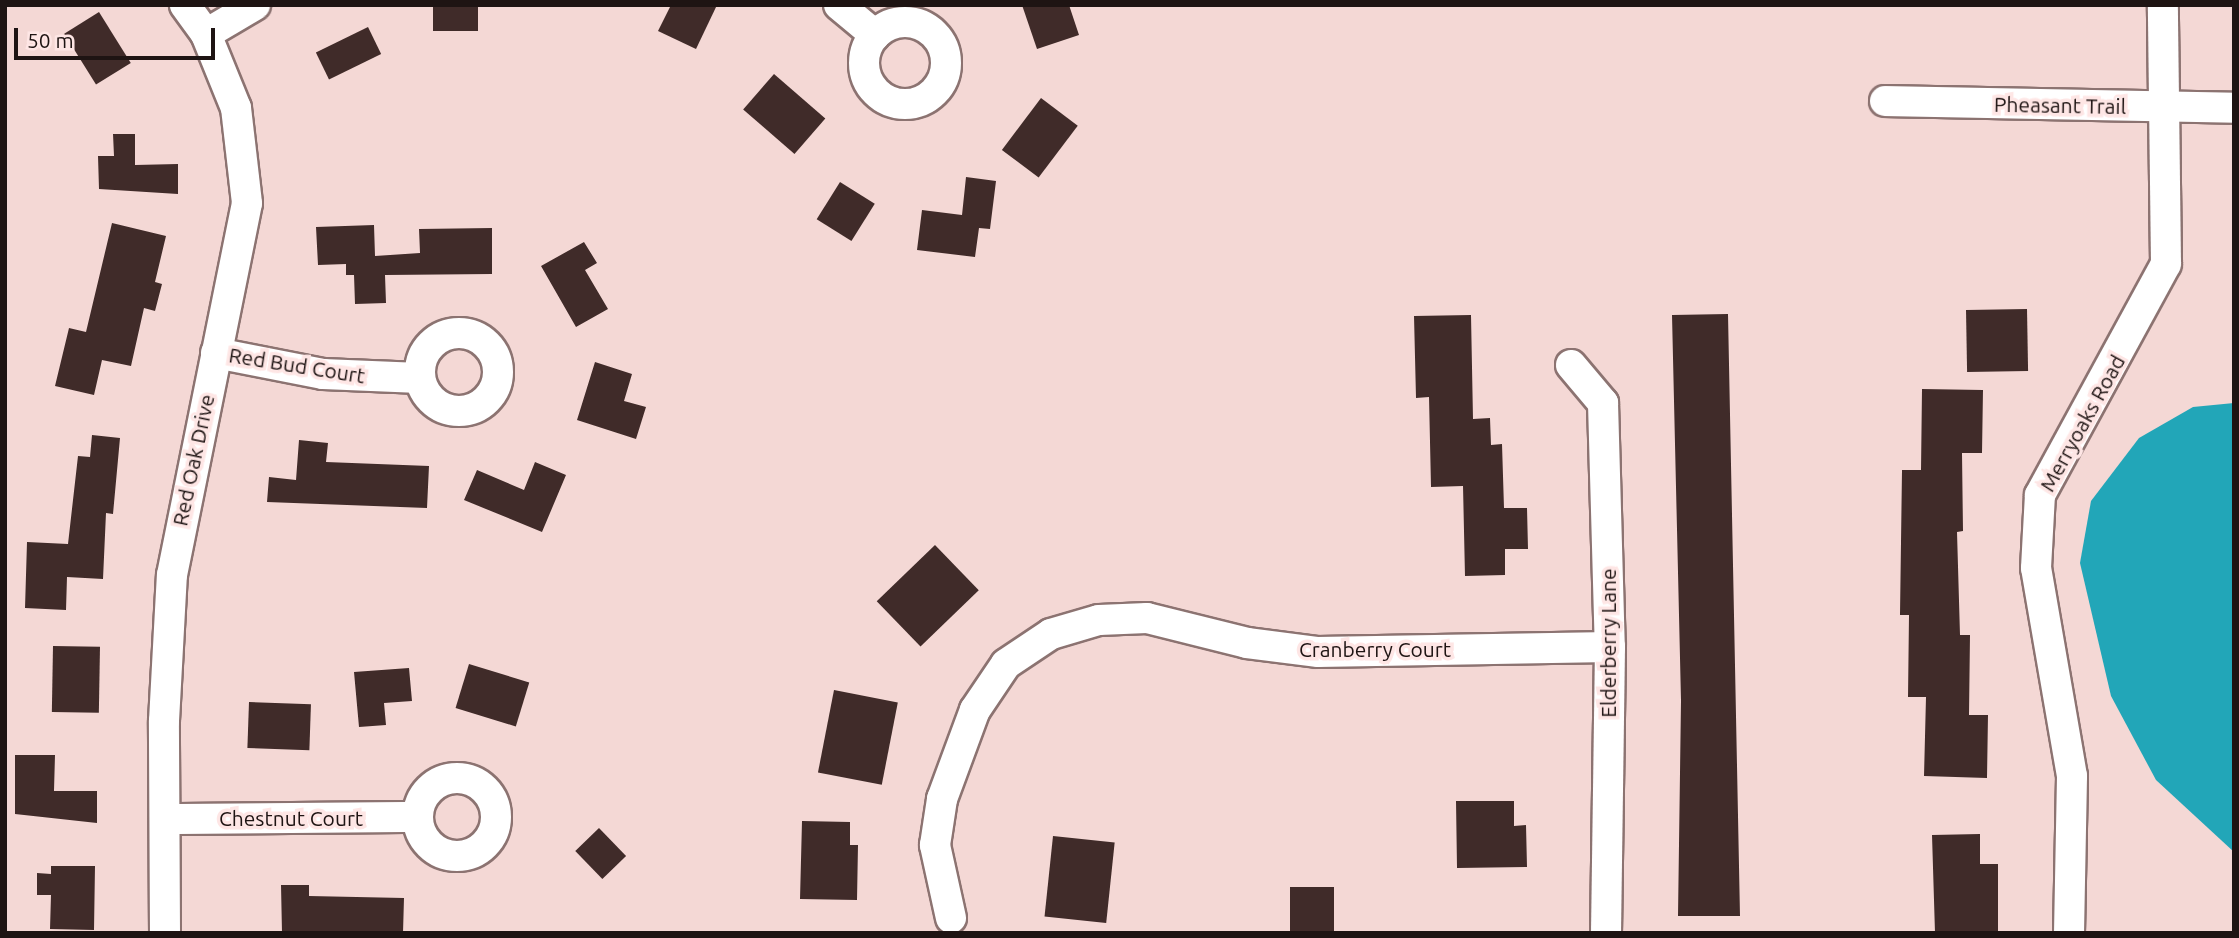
<!DOCTYPE html>
<style>
body{margin:0}
#map{position:relative;width:2239px;height:938px;overflow:hidden;background:#f4d8d5;font-family:Ubuntu,sans-serif}
div>[style]{position:absolute}
.water>*{inset:0;background:#22a6b8}
.building>*{inset:0;background:#402b29;transform-origin:0 0}
.roads{filter:drop-shadow(2px 0 #8c7371) drop-shadow(-2px 0 #8c7371) drop-shadow(0 2px #8c7371) drop-shadow(0 -2px #8c7371)}
.minor>*{height:30px;margin:-15px;padding:0 15px;transform-origin:15px;border-radius:15px;background:#fff}
.minor>.ring{margin:-15px;padding:0;box-sizing:content-box;background:none;border:30px solid #fff;border-radius:50%}
span{translate:-50% -50%;white-space:nowrap;text-align:center;line-height:1.15;-webkit-text-stroke:7px #fee6e5;paint-order:stroke}
.street-label{font-size:21px;color:#1e1413}
.frame{position:absolute;inset:0;border:7px solid #1e1413;pointer-events:none}
.scale{position:absolute;left:14px;top:28px;width:201px;height:32px;box-sizing:border-box;border:4px solid #1e1413;border-top:0;padding-left:9px;font-size:21px;line-height:24px;white-space:nowrap;color:#1e1413;-webkit-text-stroke:5px #fee6e5;paint-order:stroke}
</style>
<div id="map">
<div class="water">
<div style="clip-path:polygon(2234px 403px,2234px 852px,2156px 780px,2111px 696px,2080px 563px,2091px 501px,2139px 438px,2193px 407px)"></div>
</div>
<div class="building">
<div style="left:433px;top:5px;width:45px;height:26px"></div>
<div style="clip-path:polygon(671px 5px,717px 5px,696px 49px,658px 31px)"></div>
<div style="clip-path:polygon(1022px 5px,1069px 5px,1079px 35px,1037px 49px)"></div>
<div style="left:99px;top:12px;width:60px;height:41px;rotate:58deg"></div>
<div style="left:368px;top:27px;width:30px;height:58px;rotate:64deg"></div>
<div style="left:774px;top:74px;width:68px;height:47px;rotate:41deg"></div>
<div style="left:1041px;top:98px;width:46px;height:65px;rotate:37deg"></div>
<div style="clip-path:polygon(113px 134px,135px 134px,135px 165px,178px 164px,178px 194px,99px 189px,98px 156px,114px 156px)"></div>
<div style="clip-path:polygon(966px 177px,996px 181px,990px 229px,979px 228px,975px 257px,917px 250px,922px 210px,962px 215px)"></div>
<div style="left:840px;top:182px;width:41px;height:44px;rotate:32deg"></div>
<div style="clip-path:polygon(112px 223px,166px 236px,155px 282px,162px 284px,155px 311px,144px 308px,131px 366px,102px 360px,94px 395px,55px 386px,69px 328px,86px 332px)"></div>
<div style="clip-path:polygon(374px 225px,375px 256px,420px 253px,419px 229px,492px 228px,492px 274px,385px 275px,386px 303px,355px 304px,354px 275px,346px 275px,346px 264px,318px 265px,316px 227px)"></div>
<div style="clip-path:polygon(584px 242px,597px 263px,585px 270px,608px 309px,576px 327px,541px 266px)"></div>
<div style="left:2027px;top:309px;width:62px;height:61px;rotate:89deg"></div>
<div style="clip-path:polygon(1728px 314px,1740px 916px,1678px 916px,1681px 701px,1672px 315px)"></div>
<div style="clip-path:polygon(1471px 315px,1473px 419px,1490px 418px,1491px 445px,1502px 444px,1504px 508px,1527px 508px,1528px 549px,1505px 549px,1505px 575px,1465px 576px,1463px 486px,1431px 487px,1429px 397px,1416px 398px,1414px 316px)"></div>
<div style="clip-path:polygon(595px 362px,632px 374px,624px 401px,646px 407px,636px 439px,577px 420px)"></div>
<div style="clip-path:polygon(1922px 389px,1983px 390px,1982px 453px,1962px 453px,1963px 531px,1957px 532px,1960px 635px,1970px 635px,1969px 715px,1988px 715px,1987px 778px,1924px 776px,1926px 697px,1908px 697px,1909px 615px,1900px 615px,1902px 470px,1921px 470px)"></div>
<div style="clip-path:polygon(92px 435px,120px 438px,113px 514px,106px 513px,103px 579px,67px 577px,66px 610px,25px 608px,27px 542px,68px 544px,78px 456px,90px 457px)"></div>
<div style="clip-path:polygon(299px 440px,328px 443px,326px 462px,429px 466px,427px 508px,267px 502px,269px 477px,296px 480px)"></div>
<div style="clip-path:polygon(535px 462px,566px 475px,542px 532px,464px 500px,477px 470px,524px 490px)"></div>
<div style="left:935px;top:545px;width:63px;height:81px;rotate:46deg"></div>
<div style="left:53px;top:646px;width:47px;height:66px;rotate:1deg"></div>
<div style="left:469px;top:664px;width:63px;height:46px;rotate:17deg"></div>
<div style="clip-path:polygon(409px 668px,412px 701px,384px 703px,386px 725px,359px 727px,354px 672px)"></div>
<div style="left:834px;top:690px;width:65px;height:84px;rotate:11deg"></div>
<div style="left:249px;top:702px;width:62px;height:46px;rotate:2deg"></div>
<div style="clip-path:polygon(15px 755px,55px 755px,54px 791px,97px 791px,97px 823px,15px 814px)"></div>
<div style="clip-path:polygon(1456px 801px,1514px 801px,1514px 826px,1526px 825px,1527px 867px,1457px 868px)"></div>
<div style="clip-path:polygon(802px 821px,850px 822px,850px 845px,858px 845px,857px 900px,800px 899px)"></div>
<div style="left:599px;top:828px;width:39px;height:33px;rotate:46deg"></div>
<div style="clip-path:polygon(1980px 834px,1980px 864px,1998px 864px,1998px 933px,1935px 933px,1932px 835px)"></div>
<div style="left:1053px;top:836px;width:62px;height:81px;rotate:6deg"></div>
<div style="clip-path:polygon(51px 866px,95px 866px,94px 930px,50px 929px,51px 895px,37px 895px,37px 873px,51px 874px)"></div>
<div style="clip-path:polygon(281px 885px,309px 885px,309px 896px,404px 898px,403px 933px,282px 933px)"></div>
<div style="left:1290px;top:887px;width:44px;height:46px"></div>
</div>
<div class="roads">
<div class="minor">
<div style="left:839px;top:5px;width:47px;rotate:39.8deg"></div>
<div class="ring" style="left:864px;top:22px;width:52px;height:52px"></div>
<div style="left:206px;top:34px;width:57px;rotate:-30.6deg"></div>
<div style="left:1885px;top:101px;width:349px;rotate:1.1deg"></div>
<div class="ring" style="left:420px;top:333px;width:48px;height:48px"></div>
<div style="left:216px;top:353px;width:109px;rotate:11.1deg"></div>
<div style="left:323px;top:374px;width:97px;rotate:2.4deg"></div>
<div style="left:1571px;top:365px;width:50px;rotate:49.9deg"></div>
<div style="left:1603px;top:403px;width:244px;rotate:88.4deg"></div>
<div style="left:1610px;top:647px;width:286px;rotate:90.8deg"></div>
<div class="ring" style="left:418px;top:778px;width:48px;height:48px"></div>
<div style="left:165px;top:819px;width:253px;rotate:-0.5deg"></div>
<div style="left:951px;top:918px;width:75px;rotate:-102.4deg"></div>
<div style="left:935px;top:845px;width:47px;rotate:-81.3deg"></div>
<div style="left:942px;top:799px;width:95px;rotate:-69.7deg"></div>
<div style="left:975px;top:710px;width:55px;rotate:-56deg"></div>
<div style="left:1006px;top:664px;width:54px;rotate:-33.7deg"></div>
<div style="left:1051px;top:634px;width:50px;rotate:-16.3deg"></div>
<div style="left:1099px;top:620px;width:48px;rotate:-2.4deg"></div>
<div style="left:1147px;top:618px;width:103px;rotate:14deg"></div>
<div style="left:1247px;top:643px;width:72px;rotate:7.2deg"></div>
<div style="left:1318px;top:652px;width:292px;rotate:-1deg"></div>
<div style="left:165px;top:933px;width:212px;rotate:-90.3deg"></div>
<div style="left:164px;top:721px;width:146px;rotate:-86.9deg"></div>
<div style="left:172px;top:575px;width:379px;rotate:-78.6deg"></div>
<div style="left:247px;top:203px;width:96px;rotate:-96.6deg"></div>
<div style="left:236px;top:108px;width:80px;rotate:-112.1deg"></div>
<div style="left:206px;top:34px;width:36px;rotate:-126deg"></div>
<div style="left:2069px;top:933px;width:157px;rotate:-88.9deg"></div>
<div style="left:2072px;top:776px;width:211px;rotate:-99.8deg"></div>
<div style="left:2036px;top:568px;width:73px;rotate:-86.9deg"></div>
<div style="left:2040px;top:495px;width:263px;rotate:-61.4deg"></div>
<div style="left:2166px;top:264px;width:259px;rotate:-90.7deg"></div>
</div>
</div>
<div class="street-label">
<span style="left:2060px;top:105px;rotate:1deg">Pheasant Trail</span>
<span style="left:297px;top:365px;rotate:9deg">Red Bud Court</span>
<span style="left:2082px;top:423px;rotate:-61deg">Merryoaks Road</span>
<span style="left:193px;top:460px;rotate:-78deg">Red Oak Drive</span>
<span style="left:1608px;top:643px;rotate:-90deg">Elderberry Lane</span>
<span style="left:1375px;top:649px">Cranberry Court</span>
<span style="left:291px;top:818px">Chestnut Court</span>
</div>
<div class="frame"></div>
<div class="scale">50 m</div>
</div>
